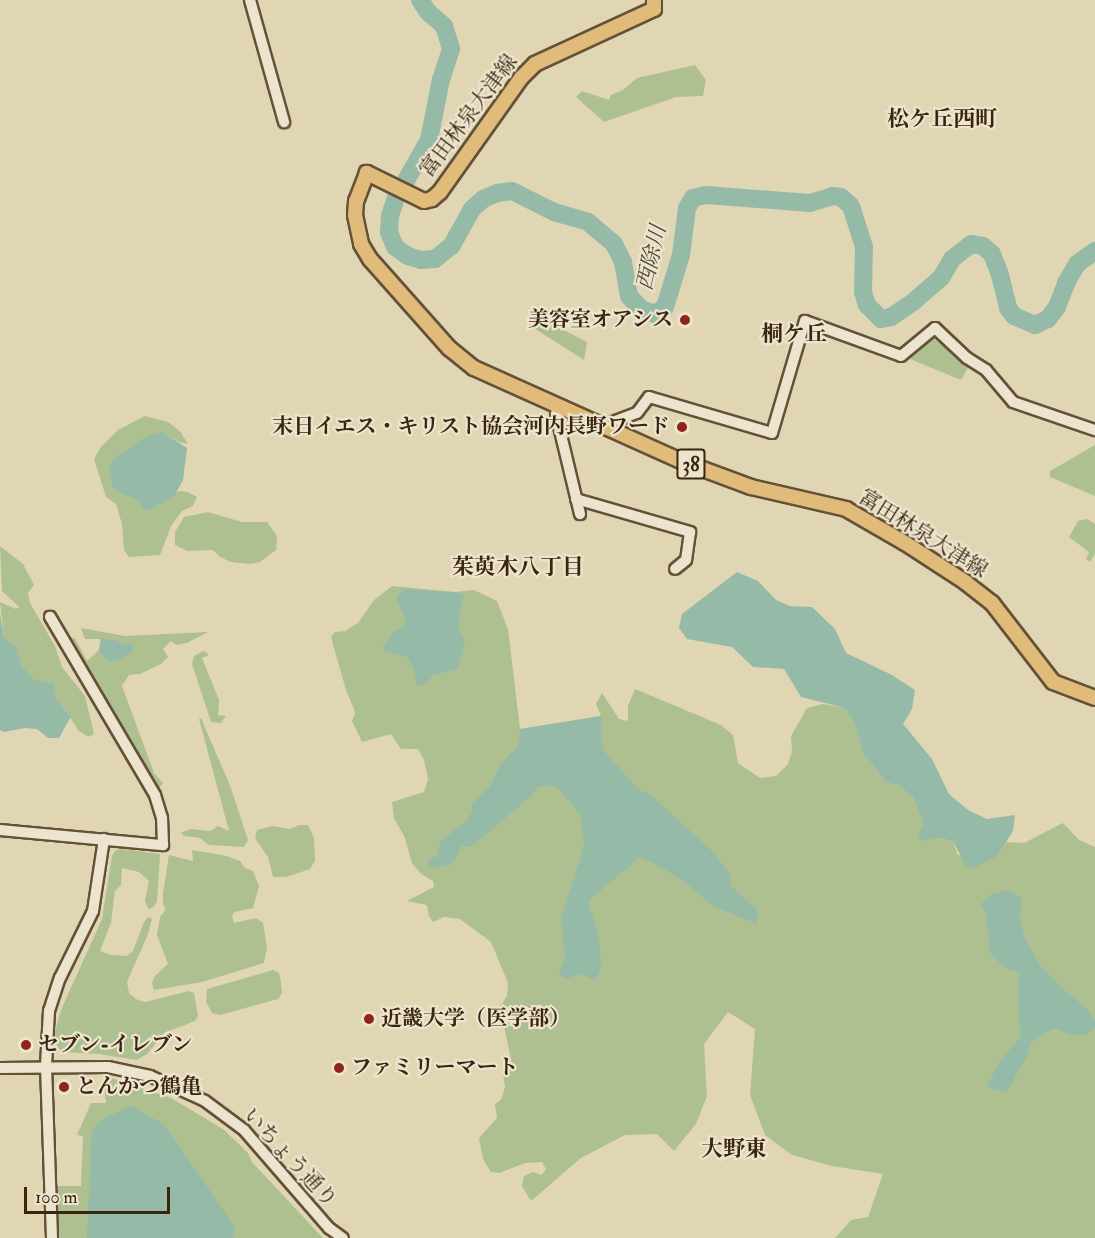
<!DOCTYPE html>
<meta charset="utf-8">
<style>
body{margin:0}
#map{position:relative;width:1095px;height:1238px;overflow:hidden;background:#e1d6b3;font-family:"IM FELL Double Pica","Noto Serif JP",serif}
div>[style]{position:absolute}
.green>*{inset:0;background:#aebf90}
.water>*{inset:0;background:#95baa7}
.river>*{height:18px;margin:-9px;padding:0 9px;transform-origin:9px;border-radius:9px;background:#95baa7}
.roads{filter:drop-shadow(2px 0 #645138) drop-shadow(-2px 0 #645138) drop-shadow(0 2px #645138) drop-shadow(0 -2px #645138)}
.minor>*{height:10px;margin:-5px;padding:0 5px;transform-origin:5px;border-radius:5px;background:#ece4ce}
.major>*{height:14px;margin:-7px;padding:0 7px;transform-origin:7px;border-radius:7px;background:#e0bb7a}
.dots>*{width:16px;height:16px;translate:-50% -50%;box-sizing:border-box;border:3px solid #ece4ce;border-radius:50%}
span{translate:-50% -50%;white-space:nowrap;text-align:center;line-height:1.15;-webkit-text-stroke:4.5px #ece4ce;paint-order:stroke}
.shield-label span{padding:2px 4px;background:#ece4ce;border:2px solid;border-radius:4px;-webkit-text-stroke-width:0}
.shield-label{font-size:20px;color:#3a250f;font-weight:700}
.street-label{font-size:21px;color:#3a250f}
.poi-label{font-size:21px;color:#3a250f;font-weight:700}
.right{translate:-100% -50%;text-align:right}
.left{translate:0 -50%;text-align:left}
.neighbourhood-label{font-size:22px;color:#3a250f;font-weight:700}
.water-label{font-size:22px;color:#514a35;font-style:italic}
.scale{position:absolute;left:24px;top:1187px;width:146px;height:27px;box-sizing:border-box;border:3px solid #3a250f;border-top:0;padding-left:8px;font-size:18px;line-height:21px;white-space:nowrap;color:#3a250f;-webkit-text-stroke:4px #ece4ce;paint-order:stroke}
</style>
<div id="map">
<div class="green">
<div style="clip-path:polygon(695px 65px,706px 80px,703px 96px,676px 97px,604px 122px,576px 97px,582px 91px,609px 100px,611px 95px,623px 90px,637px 78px)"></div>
<div style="clip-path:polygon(530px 313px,587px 342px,584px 360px,529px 325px)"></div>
<div style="clip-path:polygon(934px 339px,969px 366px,961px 380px,910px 359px,911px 355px)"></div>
<div style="clip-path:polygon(145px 416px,168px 422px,180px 431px,188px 444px,179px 442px,162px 432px,122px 491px,139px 501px,144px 510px,152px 509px,179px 491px,188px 492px,197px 497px,193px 506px,182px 511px,171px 526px,160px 555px,129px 557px,124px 550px,122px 524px,116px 504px,106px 497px,94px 459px,101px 447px,118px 430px)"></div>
<div style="clip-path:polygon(1095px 445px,1095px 496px,1050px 477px,1050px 471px)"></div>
<div style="clip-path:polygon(208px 512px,242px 522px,267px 522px,277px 536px,276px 550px,260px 562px,250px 564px,231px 562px,220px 557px,213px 550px,187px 551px,175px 545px,175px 532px,184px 517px)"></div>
<div style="clip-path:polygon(1087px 519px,1095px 524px,1095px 554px,1090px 562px,1086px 559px,1089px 552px,1069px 537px,1078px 521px)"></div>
<div style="clip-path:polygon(0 546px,23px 564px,34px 585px,28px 593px,30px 603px,55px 646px,62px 667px,85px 696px,94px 734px,88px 737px,78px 730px,65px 709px,33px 680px,22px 666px,16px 646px,4px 638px,0 602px,16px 609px,19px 607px,2px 591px)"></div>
<div style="clip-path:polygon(392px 586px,455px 592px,474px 590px,497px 601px,508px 629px,520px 729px,601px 716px,596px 704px,602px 693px,619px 719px,628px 721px,628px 706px,635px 689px,721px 725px,733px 735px,738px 763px,760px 778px,776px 776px,788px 764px,792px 751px,791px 736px,807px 708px,823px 704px,845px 708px,854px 722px,863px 753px,886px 782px,899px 786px,913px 797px,923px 823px,918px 835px,953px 841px,958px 855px,998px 855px,1006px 842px,1024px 843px,1063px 823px,1079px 840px,1095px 847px,1095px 1238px,835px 1238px,851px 1220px,868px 1217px,883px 1174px,832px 1166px,792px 1155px,765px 1135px,750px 1095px,755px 1029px,728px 1012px,704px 1044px,707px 1096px,696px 1124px,674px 1151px,657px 1134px,625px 1135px,581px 1158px,531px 1201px,522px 1186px,524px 1176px,533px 1172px,542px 1175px,546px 1169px,542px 1162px,525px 1163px,499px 1173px,491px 1172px,483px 1159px,479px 1138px,497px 1118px,495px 1104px,501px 1100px,505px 1087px,503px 1073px,512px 1064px,500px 1007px,507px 996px,508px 983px,491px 942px,460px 919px,444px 917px,433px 922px,429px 916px,427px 905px,407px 901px,434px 887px,433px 881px,421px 874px,412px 863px,405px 838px,394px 818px,392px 802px,424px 792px,428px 779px,424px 760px,418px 749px,401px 749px,391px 734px,362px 742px,352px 721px,355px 714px,354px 709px,346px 690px,331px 637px,335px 632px,345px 631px,358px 623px,374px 600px)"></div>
<div style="clip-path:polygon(81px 628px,125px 636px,208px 632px,187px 643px,176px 645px,171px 641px,163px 649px,168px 657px,161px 664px,140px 674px,129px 675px,122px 686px,154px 773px,163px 783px,159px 788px,153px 786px,96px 684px,93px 683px,74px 650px,70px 639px,75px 638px,87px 661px,99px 650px,101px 639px,85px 639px)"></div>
<div style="clip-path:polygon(204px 651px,209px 655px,202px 658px,219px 700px,218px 715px,226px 716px,221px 723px,211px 722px,192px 664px,194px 656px)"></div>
<div style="clip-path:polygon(201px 718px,231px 788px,248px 840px,244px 847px,209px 845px,200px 838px,184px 836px,181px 833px,190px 829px,211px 831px,218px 826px,229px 831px,199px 719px)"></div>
<div style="clip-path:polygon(299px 825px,308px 825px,314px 838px,315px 861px,310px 869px,286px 877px,273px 877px,268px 857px,255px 838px,257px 830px,273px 826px,290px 829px)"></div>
<div style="clip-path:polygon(122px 849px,160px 854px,157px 902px,152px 908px,148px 909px,145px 901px,149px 881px,139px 872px,122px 868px,121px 885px,115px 891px,111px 923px,100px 951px,111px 955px,127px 956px,133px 951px,144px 922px,148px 917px,152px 919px,148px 934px,127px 982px,129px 993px,136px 999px,145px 1002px,189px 991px,194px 993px,198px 1016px,195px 1021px,164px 1033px,147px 1054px,137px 1060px,99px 1054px,61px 1052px,53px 1039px,61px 1010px,102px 919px,112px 856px,116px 850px)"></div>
<div style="clip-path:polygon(192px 850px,227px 856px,240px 861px,245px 868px,253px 871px,259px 886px,253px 908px,234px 912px,232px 916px,234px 923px,256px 918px,263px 923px,267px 947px,264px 963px,202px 982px,154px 990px,152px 983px,155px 976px,168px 964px,157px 935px,160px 917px,166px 909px,163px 905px,163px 893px,169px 855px,193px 861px)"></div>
<div style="clip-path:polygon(273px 970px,279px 973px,281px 982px,282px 993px,278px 999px,220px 1015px,212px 1013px,206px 1002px,207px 989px)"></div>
<div style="clip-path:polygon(109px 1077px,171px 1098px,223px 1129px,248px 1153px,252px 1162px,323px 1238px,58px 1238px,56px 1186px,81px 1186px,83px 1136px,77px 1135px,91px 1103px,106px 1103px,103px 1078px)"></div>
</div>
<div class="water">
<div style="clip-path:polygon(162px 432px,187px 448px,183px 480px,175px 495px,152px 509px,144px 510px,139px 501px,113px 489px,109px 469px,113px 459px,147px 436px)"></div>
<div style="clip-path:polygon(737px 572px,758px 581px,776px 600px,790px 606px,812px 607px,835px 629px,846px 653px,892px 675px,915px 690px,912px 709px,903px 724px,932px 759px,949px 794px,968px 810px,987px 819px,1015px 815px,1013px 831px,998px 855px,975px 868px,966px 866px,953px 841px,937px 838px,921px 841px,918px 835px,923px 823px,913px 797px,899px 786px,886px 782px,863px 753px,854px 722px,845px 708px,801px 697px,784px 669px,753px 667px,732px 647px,687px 639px,679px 628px,682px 614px)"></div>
<div style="clip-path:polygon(404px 589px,462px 593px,464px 596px,459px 616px,459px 628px,465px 643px,457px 669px,433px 675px,425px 684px,417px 686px,414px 669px,407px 657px,385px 652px,383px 647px,393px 632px,402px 628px,406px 621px,396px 598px)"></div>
<div style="clip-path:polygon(0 613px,4px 638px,16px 646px,22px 666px,34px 680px,54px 684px,55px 699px,71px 716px,59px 738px,48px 738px,37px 729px,25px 728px,4px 732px,0 730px)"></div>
<div style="clip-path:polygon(101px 638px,117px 641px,122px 644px,128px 643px,134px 646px,133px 651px,121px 659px,109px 662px,99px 650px)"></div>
<div style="clip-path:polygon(602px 716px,601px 737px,604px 751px,638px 789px,652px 796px,713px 852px,730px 874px,730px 885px,757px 910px,757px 924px,713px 906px,689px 885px,661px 867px,640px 857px,588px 901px,599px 938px,601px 967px,596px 980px,578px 974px,566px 979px,559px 974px,565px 959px,561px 918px,584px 846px,581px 815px,556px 786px,539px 786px,531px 796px,471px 847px,461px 846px,455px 861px,449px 865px,434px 868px,427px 864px,431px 858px,437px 857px,441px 840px,466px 822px,472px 812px,472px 804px,490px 786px,501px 764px,518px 746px,520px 729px)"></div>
<div style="clip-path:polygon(1006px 890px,1022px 898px,1020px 918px,1024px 936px,1039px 964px,1062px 988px,1087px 1009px,1095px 1020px,1095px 1028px,1085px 1035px,1070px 1035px,1054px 1028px,1031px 1042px,1027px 1056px,1006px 1093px,987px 1087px,998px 1064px,1020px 1037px,1018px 992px,1020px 973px,1005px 968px,990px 953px,986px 913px,980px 905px,990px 895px)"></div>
<div style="clip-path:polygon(131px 1106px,165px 1125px,235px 1228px,233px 1238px,87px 1238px,92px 1130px,103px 1119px)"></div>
</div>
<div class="river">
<div style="left:420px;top:0;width:14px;rotate:56deg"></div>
<div style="left:428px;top:12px;width:21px;rotate:41deg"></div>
<div style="left:444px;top:26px;width:24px;rotate:73deg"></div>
<div style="left:451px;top:49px;width:32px;rotate:108deg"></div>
<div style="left:441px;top:79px;width:62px;rotate:101.1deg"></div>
<div style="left:429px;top:140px;width:67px;rotate:119.6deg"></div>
<div style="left:396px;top:198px;width:18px;rotate:109deg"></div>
<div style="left:390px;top:215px;width:17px;rotate:93deg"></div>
<div style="left:389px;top:232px;width:16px;rotate:68deg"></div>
<div style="left:395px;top:247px;width:16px;rotate:35deg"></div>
<div style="left:408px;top:256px;width:14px;rotate:17deg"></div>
<div style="left:421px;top:260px;width:14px;rotate:-4deg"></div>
<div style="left:435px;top:259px;width:22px;rotate:-39deg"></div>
<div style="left:452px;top:245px;width:41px;rotate:-60.9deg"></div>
<div style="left:472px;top:209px;width:15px;rotate:-42deg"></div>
<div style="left:483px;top:199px;width:15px;rotate:-23deg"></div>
<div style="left:497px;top:193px;width:15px;rotate:-8deg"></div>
<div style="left:512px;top:191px;width:47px;rotate:26.6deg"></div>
<div style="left:554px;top:212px;width:35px;rotate:16deg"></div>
<div style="left:588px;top:222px;width:34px;rotate:40deg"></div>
<div style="left:614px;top:244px;width:20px;rotate:63deg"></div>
<div style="left:623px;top:262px;width:35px;rotate:80deg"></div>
<div style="left:629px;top:296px;width:18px;rotate:47deg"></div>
<div style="left:641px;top:309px;width:15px;rotate:20deg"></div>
<div style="left:655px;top:314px;width:12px;rotate:-35deg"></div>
<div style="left:665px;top:307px;width:54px;rotate:-72.9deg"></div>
<div style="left:681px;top:255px;width:47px;rotate:-82.7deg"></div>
<div style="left:687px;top:208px;width:12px;rotate:-59deg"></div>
<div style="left:693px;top:198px;width:13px;rotate:-13deg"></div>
<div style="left:706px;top:195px;width:104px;rotate:4.4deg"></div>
<div style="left:810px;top:203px;width:24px;rotate:-17deg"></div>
<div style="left:833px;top:196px;width:8px;rotate:7deg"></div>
<div style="left:841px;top:197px;width:13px;rotate:42deg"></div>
<div style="left:851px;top:206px;width:43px;rotate:72.4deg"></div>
<div style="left:864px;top:247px;width:45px;rotate:91.3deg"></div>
<div style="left:863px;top:292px;width:14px;rotate:73deg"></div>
<div style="left:867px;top:305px;width:20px;rotate:45deg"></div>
<div style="left:881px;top:319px;width:10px;rotate:-11deg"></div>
<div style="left:891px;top:317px;width:27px;rotate:-34deg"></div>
<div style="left:913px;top:302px;width:37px;rotate:-41deg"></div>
<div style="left:941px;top:278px;width:22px;rotate:-60deg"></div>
<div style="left:952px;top:259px;width:24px;rotate:-38deg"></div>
<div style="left:971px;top:244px;width:12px;rotate:9deg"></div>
<div style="left:983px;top:246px;width:12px;rotate:42deg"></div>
<div style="left:992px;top:254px;width:22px;rotate:69deg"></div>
<div style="left:1000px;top:275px;width:34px;rotate:76deg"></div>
<div style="left:1008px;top:308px;width:10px;rotate:53deg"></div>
<div style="left:1014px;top:316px;width:23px;rotate:23deg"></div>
<div style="left:1035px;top:325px;width:14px;rotate:-25deg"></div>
<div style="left:1048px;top:319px;width:15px;rotate:-53deg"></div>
<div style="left:1057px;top:307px;width:26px;rotate:-69deg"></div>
<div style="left:1066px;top:283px;width:22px;rotate:-60deg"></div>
<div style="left:1077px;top:264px;width:22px;rotate:-36deg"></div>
</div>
<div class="roads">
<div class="minor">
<div style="left:250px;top:0;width:127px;rotate:74.4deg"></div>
<div style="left:558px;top:406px;width:8px;rotate:104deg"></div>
<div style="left:556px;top:414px;width:103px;rotate:76.5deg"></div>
<div style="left:605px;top:425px;width:34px;rotate:-21deg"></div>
<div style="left:637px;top:413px;width:20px;rotate:-53deg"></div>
<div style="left:649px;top:397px;width:128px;rotate:16.3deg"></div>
<div style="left:772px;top:433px;width:117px;rotate:-73.6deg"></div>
<div style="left:805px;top:321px;width:102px;rotate:20deg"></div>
<div style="left:901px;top:356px;width:44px;rotate:-39.5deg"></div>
<div style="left:935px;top:328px;width:44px;rotate:43.2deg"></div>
<div style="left:967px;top:358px;width:22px;rotate:32deg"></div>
<div style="left:986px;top:370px;width:42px;rotate:49.8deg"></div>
<div style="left:1013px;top:402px;width:87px;rotate:18.9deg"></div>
<div style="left:576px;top:499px;width:119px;rotate:16.1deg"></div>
<div style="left:690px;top:532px;width:28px;rotate:98deg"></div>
<div style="left:686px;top:560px;width:14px;rotate:141deg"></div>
<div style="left:0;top:830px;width:164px;rotate:5.3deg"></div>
<div style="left:163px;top:845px;width:27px;rotate:-92deg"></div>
<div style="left:162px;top:818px;width:24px;rotate:-107deg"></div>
<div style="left:155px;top:795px;width:207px;rotate:-120.5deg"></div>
<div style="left:0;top:1068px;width:108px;rotate:-0.5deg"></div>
<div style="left:108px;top:1067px;width:43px;rotate:12.1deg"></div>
<div style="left:150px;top:1076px;width:60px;rotate:24.4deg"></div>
<div style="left:205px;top:1101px;width:49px;rotate:36.6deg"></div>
<div style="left:244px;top:1130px;width:130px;rotate:49.1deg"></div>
<div style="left:329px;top:1228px;width:17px;rotate:36deg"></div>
<div style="left:52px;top:1238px;width:172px;rotate:-92deg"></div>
<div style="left:46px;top:1066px;width:55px;rotate:-86.9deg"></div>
<div style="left:49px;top:1011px;width:35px;rotate:-72deg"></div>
<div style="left:60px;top:978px;width:75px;rotate:-63.8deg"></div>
<div style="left:93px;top:911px;width:73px;rotate:-81.3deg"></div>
</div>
<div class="major">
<div style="left:654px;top:0;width:9px;rotate:90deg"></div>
<div style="left:654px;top:9px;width:131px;rotate:155.2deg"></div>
<div style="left:535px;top:64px;width:20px;rotate:135deg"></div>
<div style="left:521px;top:78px;width:140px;rotate:125.4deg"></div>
<div style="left:440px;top:192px;width:11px;rotate:139deg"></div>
<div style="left:432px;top:199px;width:8px;rotate:166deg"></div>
<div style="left:424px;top:201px;width:64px;rotate:-153.8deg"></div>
<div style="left:367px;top:173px;width:30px;rotate:111deg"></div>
<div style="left:356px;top:201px;width:14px;rotate:94deg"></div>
<div style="left:355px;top:215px;width:30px;rotate:78deg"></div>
<div style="left:361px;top:244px;width:17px;rotate:59deg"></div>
<div style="left:370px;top:259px;width:119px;rotate:48.4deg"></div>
<div style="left:449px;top:348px;width:32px;rotate:39deg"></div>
<div style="left:474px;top:368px;width:227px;rotate:24.2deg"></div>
<div style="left:681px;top:461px;width:75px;rotate:20.4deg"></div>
<div style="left:751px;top:487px;width:98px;rotate:13deg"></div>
<div style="left:846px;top:509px;width:68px;rotate:30deg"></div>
<div style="left:905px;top:543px;width:72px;rotate:33deg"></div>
<div style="left:965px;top:582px;width:34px;rotate:38deg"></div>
<div style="left:992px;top:603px;width:100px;rotate:52.3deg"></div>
<div style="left:1053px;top:682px;width:45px;rotate:20.9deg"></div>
</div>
</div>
<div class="dots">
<div style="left:685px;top:320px;background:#8f2418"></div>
<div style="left:682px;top:427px;background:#8f2418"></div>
<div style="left:369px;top:1019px;background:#8f2418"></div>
<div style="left:26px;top:1045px;background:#8f2418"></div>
<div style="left:339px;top:1068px;background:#8f2418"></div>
<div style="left:64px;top:1087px;background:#8f2418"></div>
</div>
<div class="shield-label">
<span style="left:691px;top:464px">38</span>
</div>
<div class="street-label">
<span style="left:469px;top:116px;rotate:-53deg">富田林泉大津線</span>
<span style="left:923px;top:534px;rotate:32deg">富田林泉大津線</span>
<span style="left:290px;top:1158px;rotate:47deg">いちょう通り</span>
</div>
<div class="poi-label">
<span class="right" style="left:673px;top:320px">美容室オアシス</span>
<span class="right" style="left:670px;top:427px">末日イエス・キリスト協会河内長野ワード</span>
<span class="left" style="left:381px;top:1019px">近畿大学（医学部）</span>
<span class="left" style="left:38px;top:1045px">セブン-イレブン</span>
<span class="left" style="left:351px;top:1068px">ファミリーマート</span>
<span class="left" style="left:76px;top:1087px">とんかつ鶴亀</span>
</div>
<div class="neighbourhood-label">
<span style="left:942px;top:120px">松ケ丘西町</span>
<span style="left:794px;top:335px">桐ケ丘</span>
<span style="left:518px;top:568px">茱萸木八丁目</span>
<span style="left:734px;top:1150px">大野東</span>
</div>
<div class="water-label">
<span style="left:652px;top:258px;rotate:-77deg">西除川</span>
</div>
<div class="scale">100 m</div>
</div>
